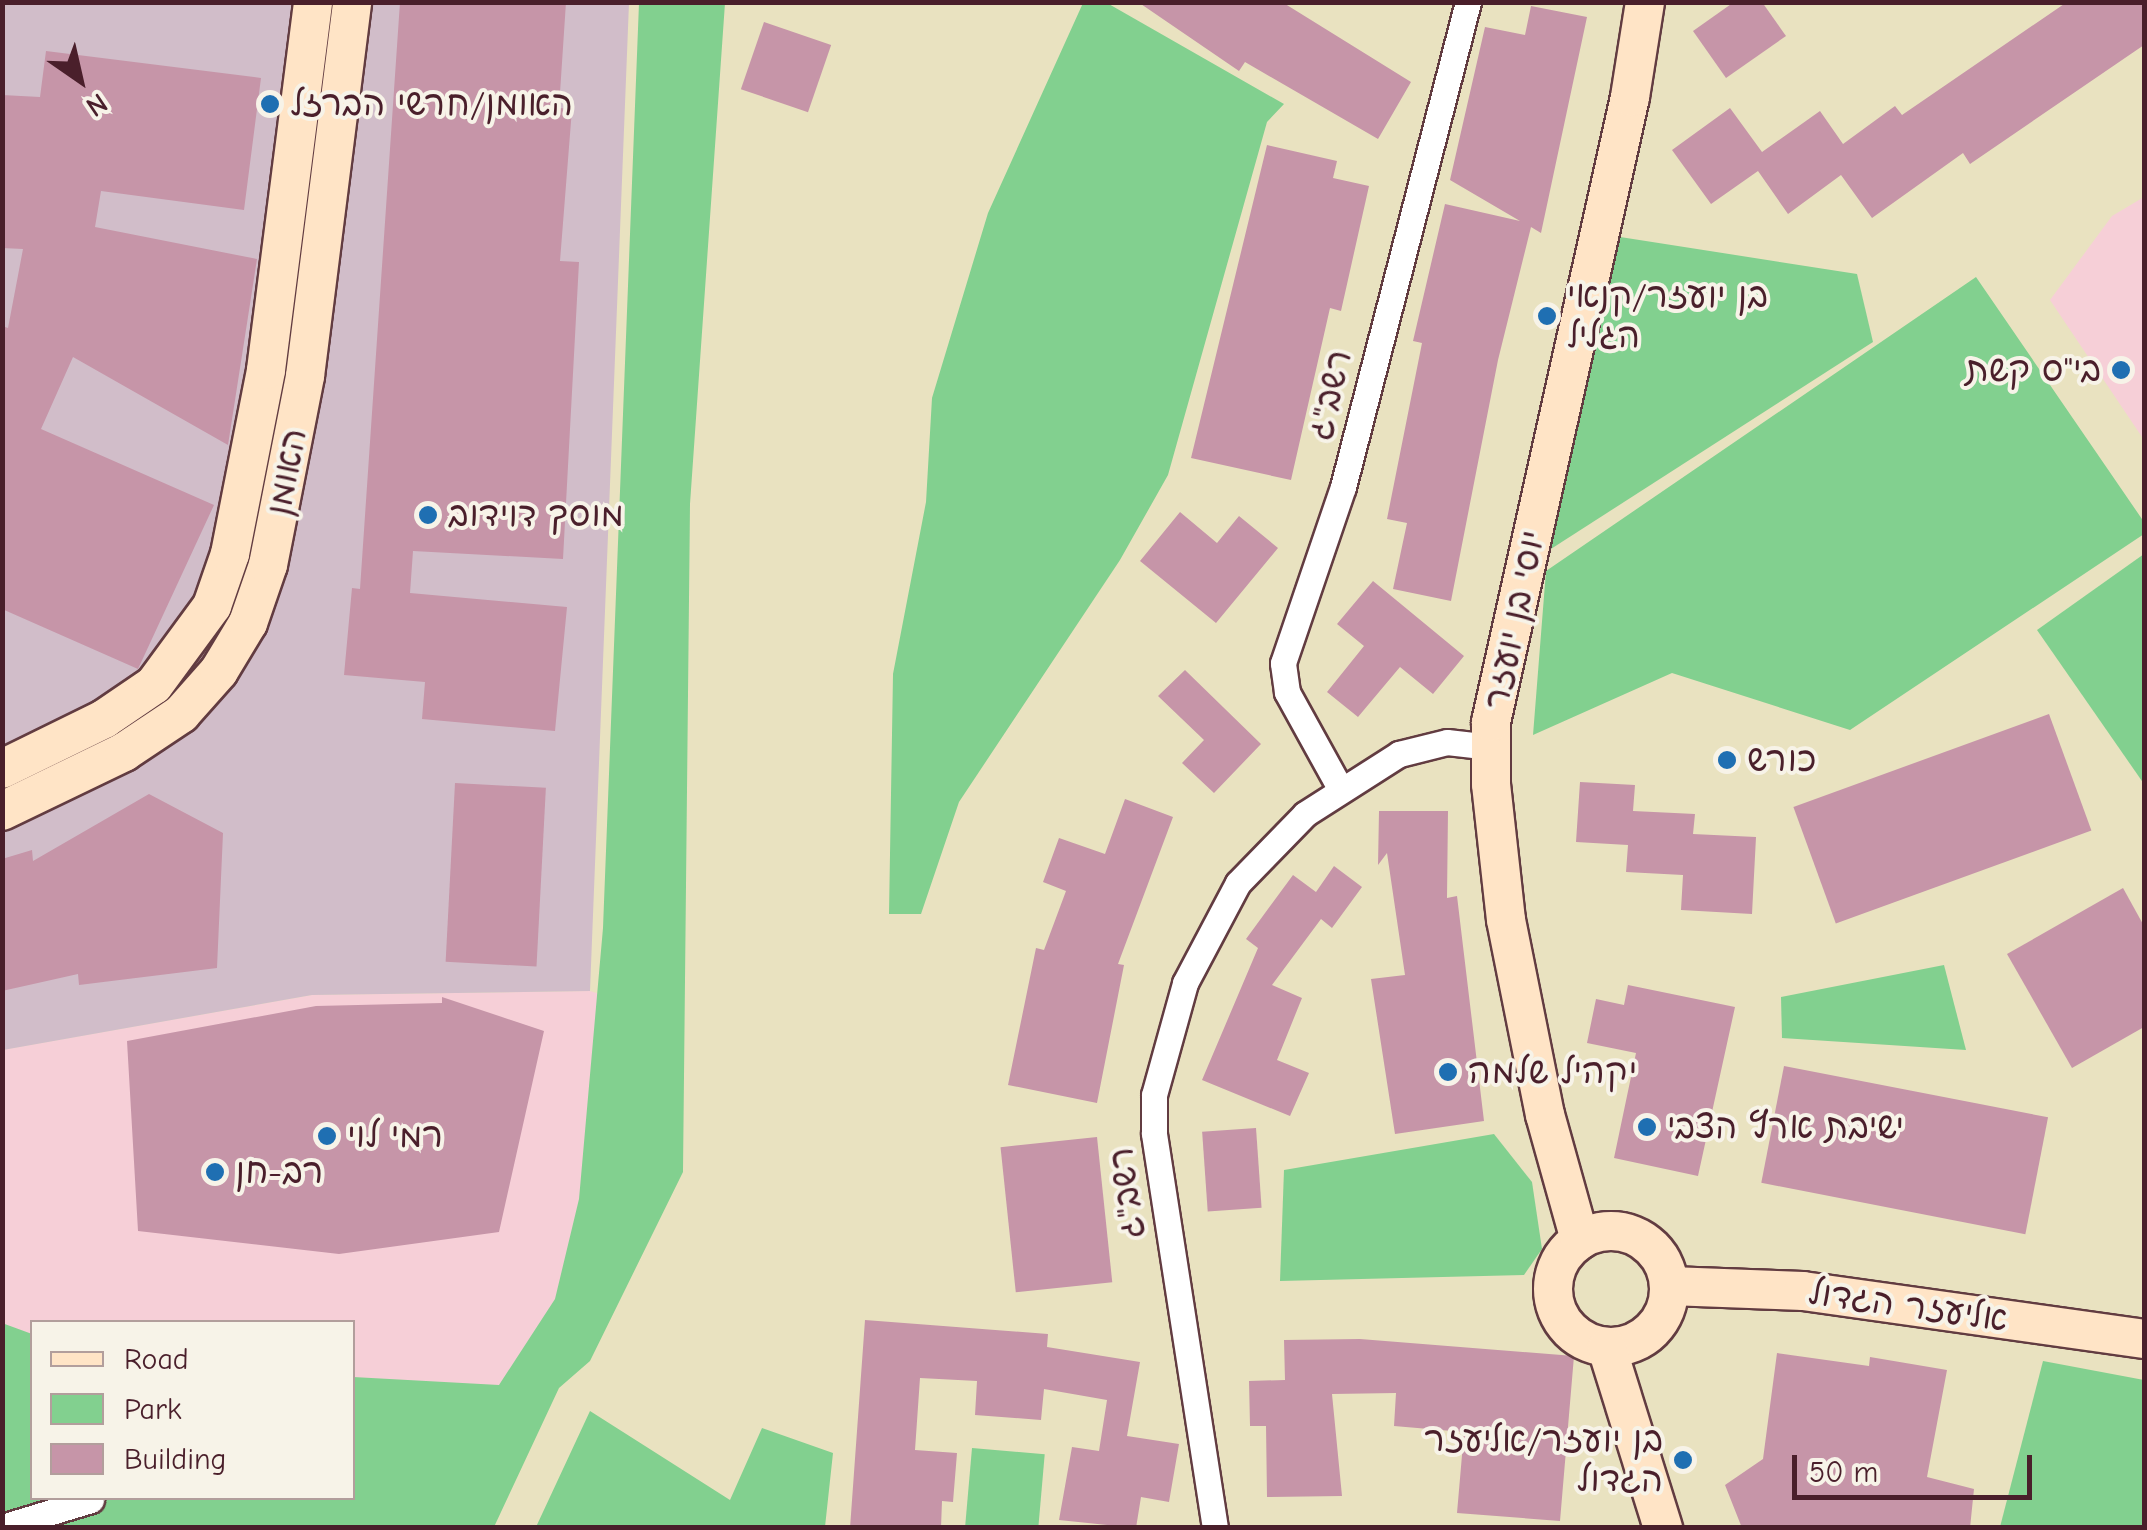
<!DOCTYPE html>
<meta charset="utf-8">
<style>
body{margin:0}
#map{position:relative;width:2147px;height:1530px;overflow:hidden;background:#e9e2c0;font-family:"Comic Neue","Playpen Sans Hebrew",sans-serif}
div>[style]{position:absolute}
.built>*{inset:0;background:#f6cfd7}
.industrial>*{inset:0;background:#d1bdc9}
.green>*{inset:0;background:#82d08f;transform-origin:0 0}
.building>*{inset:0;background:#c695a8;transform-origin:0 0}
.roads{filter:drop-shadow(2px 0 #623c41) drop-shadow(-2px 0 #623c41) drop-shadow(0 2px #623c41) drop-shadow(0 -2px #623c41)}
.street>*{height:25px;margin:-12.5px;padding:0 12.5px;transform-origin:12.5px;border-radius:12.5px;background:#fff}
.secondary>*{height:38px;margin:-19px;padding:0 19px;transform-origin:19px;border-radius:19px;background:#ffe4c6}
.secondary>.ring{margin:-19px;padding:0;box-sizing:content-box;background:none;border:38px solid #ffe4c6;border-radius:50%}
.dots>*{width:28px;height:28px;translate:-50% -50%;box-sizing:border-box;border:5px solid #f7f3e8;border-radius:50%}
span{translate:-50% -50%;white-space:nowrap;text-align:center;line-height:1.15;-webkit-text-stroke:8px #f7f3e8;paint-order:stroke}
.poi-label{font-size:35px;color:#4a1f2b}
.left{translate:0 -50%;text-align:left}
.right{translate:-100% -50%;text-align:right}
.street-label{font-size:35px;color:#4a1f2b}
.frame{position:absolute;inset:0;border:5px solid #4a1f2b;pointer-events:none}
.legend{position:absolute;left:30px;top:1320px;width:325px;height:180px;box-sizing:border-box;background:#f7f3e8;border:2px solid #b29e9c;margin:0;padding:12px 18px;list-style:none;font-size:30px;color:#4a1f2b}
.legend li{display:flex;align-items:center;gap:20px;height:50px}
.legend b{width:50px;border:2px solid #b29e9c}
.north{position:absolute;left:30px;top:30px;width:100px;height:100px;-webkit-text-stroke:8px #f7f3e8;paint-order:stroke;rotate:146deg;font-size:28px;font-weight:700;line-height:40px;text-align:center;color:#4a1f2b}
.north::after{content:'';display:block;margin:auto;width:35px;height:45px;background:#4a1f2b;clip-path:polygon(50% 0,100% 100%,50% 72%,0 100%)}
.scale{position:absolute;left:1792px;top:1455px;width:240px;height:45px;box-sizing:border-box;border:5px solid #4a1f2b;border-top:0;padding-left:12px;font-size:30px;line-height:35px;white-space:nowrap;color:#4a1f2b;-webkit-text-stroke:8px #f7f3e8;paint-order:stroke}
</style>
<div id="map">
<div class="built">
<div style="clip-path:polygon(2144px 197px,2144px 440px,2050px 300px,2112px 216px)"></div>
<div style="clip-path:polygon(590px 991px,606px 996px,588px 1204px,551px 1343px,492px 1393px,353px 1385px,352px 1322px,32px 1322px,32px 1340px,3px 1328px,2px 1050px,312px 995px)"></div>
</div>
<div class="industrial">
<div style="clip-path:polygon(3px 3px,629px 3px,590px 991px,312px 995px,3px 1050px)"></div>
</div>
<div class="green">
<div style="clip-path:polygon(639px 3px,725px 3px,690px 504px,683px 1172px,590px 1361px,559px 1388px,494px 1527px,3px 1527px,2px 1323px,32px 1334px,32px 1498px,352px 1498px,353px 1377px,499px 1385px,555px 1299px,579px 1199px,603px 928px)"></div>
<div style="clip-path:polygon(1083px 3px,1107px 3px,1284px 104px,1267px 122px,1168px 475px,1120px 560px,959px 802px,921px 914px,889px 914px,893px 674px,926px 502px,932px 398px,988px 213px)"></div>
<div style="clip-path:polygon(1601px 234px,1857px 274px,1873px 342px,1540px 556px)"></div>
<div style="clip-path:polygon(1976px 277px,2144px 522px,2144px 534px,1850px 730px,1672px 673px,1533px 735px,1546px 571px)"></div>
<div style="clip-path:polygon(2144px 554px,2144px 784px,2037px 630px)"></div>
<div style="clip-path:polygon(1944px 965px,1966px 1050px,1782px 1038px,1781px 997px)"></div>
<div style="clip-path:polygon(1494px 1134px,1532px 1182px,1542px 1249px,1524px 1275px,1280px 1281px,1284px 1170px)"></div>
<div style="clip-path:polygon(2043px 1361px,2144px 1380px,2144px 1527px,2000px 1527px)"></div>
<div style="clip-path:polygon(590px 1411px,730px 1500px,762px 1428px,833px 1453px,825px 1527px,536px 1527px)"></div>
<div style="left:972px;top:1448px;width:73px;height:79px;rotate:5deg"></div>
</div>
<div class="building">
<div style="clip-path:polygon(400px 2px,566px 2px,559px 108px,572px 109px,560px 261px,579px 262px,563px 559px,413px 551px,410px 593px,567px 607px,555px 731px,422px 719px,425px 682px,344px 675px,352px 588px,360px 589px)"></div>
<div style="clip-path:polygon(1138px 2px,1282px 2px,1411px 82px,1378px 139px,1245px 62px,1239px 71px)"></div>
<div style="clip-path:polygon(1734px 2px,1762px 2px,1786px 36px,1726px 78px,1693px 31px)"></div>
<div style="clip-path:polygon(2067px 2px,2144px 2px,2144px 45px,1970px 164px,1963px 153px,1872px 218px,1841px 175px,1788px 214px,1758px 171px,1711px 204px,1672px 150px,1730px 108px,1762px 152px,1820px 111px,1843px 144px,1895px 106px,1902px 115px)"></div>
<div style="clip-path:polygon(1531px 6px,1587px 17px,1541px 233px,1531px 227px,1498px 360px,1451px 601px,1393px 589px,1407px 523px,1387px 519px,1422px 343px,1413px 341px,1445px 204px,1520px 221px,1450px 180px,1485px 27px,1525px 35px)"></div>
<div style="left:764px;top:22px;width:71px;height:71px;rotate:19deg"></div>
<div style="clip-path:polygon(46px 51px,261px 78px,244px 210px,101px 191px,95px 227px,257px 259px,228px 445px,73px 357px,41px 429px,214px 505px,138px 669px,2px 609px,2px 326px,8px 328px,23px 249px,2px 248px,2px 95px,40px 97px)"></div>
<div style="clip-path:polygon(1267px 145px,1337px 161px,1333px 178px,1369px 186px,1341px 311px,1330px 308px,1291px 480px,1191px 458px)"></div>
<div style="clip-path:polygon(1180px 512px,1217px 543px,1239px 516px,1278px 548px,1216px 623px,1140px 561px)"></div>
<div style="clip-path:polygon(1373px 581px,1464px 656px,1433px 694px,1400px 667px,1358px 717px,1327px 692px,1364px 646px,1337px 624px)"></div>
<div style="clip-path:polygon(1185px 670px,1261px 744px,1214px 793px,1182px 763px,1204px 740px,1158px 696px)"></div>
<div style="left:2049px;top:714px;width:124px;height:272px;rotate:70deg"></div>
<div style="clip-path:polygon(1580px 782px,1635px 785px,1633px 811px,1695px 814px,1693px 834px,1756px 837px,1752px 914px,1681px 910px,1683px 875px,1626px 872px,1628px 845px,1576px 842px)"></div>
<div style="left:455px;top:783px;width:91px;height:179px;rotate:3deg"></div>
<div style="clip-path:polygon(149px 794px,223px 833px,217px 968px,79px 985px,78px 974px,2px 991px,2px 859px,32px 850px,33px 861px)"></div>
<div style="clip-path:polygon(1125px 799px,1173px 817px,1118px 964px,1124px 965px,1097px 1103px,1008px 1085px,1036px 948px,1044px 950px,1066px 891px,1043px 882px,1059px 838px,1105px 854px)"></div>
<div style="clip-path:polygon(1379px 811px,1448px 811px,1447px 898px,1457px 896px,1484px 1121px,1395px 1134px,1371px 979px,1405px 975px,1387px 853px,1378px 865px)"></div>
<div style="clip-path:polygon(1334px 866px,1362px 887px,1332px 928px,1321px 919px,1272px 985px,1302px 998px,1277px 1060px,1309px 1073px,1290px 1116px,1202px 1080px,1258px 948px,1246px 939px,1293px 875px,1316px 892px)"></div>
<div style="clip-path:polygon(2123px 888px,2144px 926px,2144px 1027px,2072px 1068px,2007px 954px)"></div>
<div style="clip-path:polygon(1628px 985px,1735px 1007px,1698px 1176px,1614px 1158px,1636px 1053px,1587px 1043px,1596px 999px,1624px 1005px)"></div>
<div style="clip-path:polygon(442px 997px,544px 1031px,499px 1232px,339px 1254px,138px 1231px,127px 1041px,316px 1006px,442px 1003px)"></div>
<div style="left:1784px;top:1066px;width:269px;height:119px;rotate:11deg"></div>
<div style="left:1256px;top:1128px;width:80px;height:54px;rotate:86deg"></div>
<div style="left:1097px;top:1137px;width:146px;height:97px;rotate:84deg"></div>
<div style="clip-path:polygon(865px 1320px,1048px 1334px,1047px 1347px,1140px 1362px,1127px 1436px,1179px 1444px,1169px 1502px,1141px 1497px,1136px 1528px,1059px 1520px,1072px 1447px,1099px 1451px,1107px 1400px,1044px 1389px,1041px 1420px,975px 1415px,977px 1381px,920px 1378px,915px 1450px,957px 1453px,953px 1502px,942px 1501px,941px 1528px,850px 1528px)"></div>
<div style="clip-path:polygon(1360px 1339px,1574px 1356px,1560px 1521px,1457px 1513px,1464px 1432px,1394px 1426px,1396px 1393px,1332px 1394px,1342px 1496px,1267px 1497px,1266px 1426px,1250px 1426px,1249px 1381px,1285px 1380px,1284px 1340px)"></div>
<div style="clip-path:polygon(1777px 1353px,1869px 1366px,1870px 1357px,1947px 1370px,1927px 1477px,1974px 1489px,1970px 1528px,1742px 1528px,1725px 1485px,1763px 1459px)"></div>
</div>
<div class="roads">
<div class="street">
<div style="left:1341px;top:790px;width:112px;rotate:-118.9deg"></div>
<div style="left:1287px;top:692px;width:29px;rotate:-98deg"></div>
<div style="left:1283px;top:663px;width:186px;rotate:-71.2deg"></div>
<div style="left:1343px;top:487px;width:501px;rotate:-75.55deg"></div>
<div style="left:2px;top:1527px;width:93px;rotate:-16.9deg"></div>
<div style="left:1215px;top:1528px;width:400px;rotate:-98.8deg"></div>
<div style="left:1154px;top:1133px;width:38px;rotate:-90deg"></div>
<div style="left:1154px;top:1095px;width:116px;rotate:-74.5deg"></div>
<div style="left:1185px;top:983px;width:113px;rotate:-62.1deg"></div>
<div style="left:1238px;top:883px;width:96px;rotate:-45.8deg"></div>
<div style="left:1305px;top:814px;width:112px;rotate:-32.6deg"></div>
<div style="left:1399px;top:754px;width:49px;rotate:-14deg"></div>
<div style="left:1447px;top:742px;width:44px;rotate:6.5deg"></div>
</div>
<div class="secondary">
<div style="left:2px;top:769px;width:114px;rotate:-26.1deg"></div>
<div style="left:104px;top:719px;width:60px;rotate:-34.2deg"></div>
<div style="left:154px;top:685px;width:98px;rotate:-53.7deg"></div>
<div style="left:212px;top:606px;width:55px;rotate:-70.9deg"></div>
<div style="left:230px;top:554px;width:187px;rotate:-78.9deg"></div>
<div style="left:266px;top:370px;width:371px;rotate:-82.7deg"></div>
<div style="left:2px;top:811px;width:136px;rotate:-25.8deg"></div>
<div style="left:124px;top:752px;width:69px;rotate:-33.7deg"></div>
<div style="left:181px;top:714px;width:57px;rotate:-48.5deg"></div>
<div style="left:219px;top:671px;width:56px;rotate:-58.9deg"></div>
<div style="left:248px;top:623px;width:61px;rotate:-71deg"></div>
<div style="left:268px;top:565px;width:193px;rotate:-78.9deg"></div>
<div style="left:305px;top:376px;width:377px;rotate:-82.8deg"></div>
<div class="ring" style="left:1553px;top:1231px;width:78px;height:78px"></div>
<div style="left:1580px;top:1240px;width:130px;rotate:-105.6deg"></div>
<div style="left:1545px;top:1115px;width:199px;rotate:-101.3deg"></div>
<div style="left:1506px;top:920px;width:137px;rotate:-96.3deg"></div>
<div style="left:1491px;top:784px;width:62px;rotate:-90deg"></div>
<div style="left:1491px;top:722px;width:640px;rotate:-77.46deg"></div>
<div style="left:1630px;top:97px;width:96px;rotate:-81deg"></div>
<div style="left:1670px;top:1286px;width:133px;rotate:2.2deg"></div>
<div style="left:1803px;top:1291px;width:344px;rotate:8deg"></div>
<div style="left:1607px;top:1348px;width:189px;rotate:72.7deg"></div>
</div>
</div>
<div class="dots">
<div style="left:270px;top:104px;background:#1f6fb2"></div>
<div style="left:1547px;top:316px;background:#1f6fb2"></div>
<div style="left:2121px;top:370px;background:#1f6fb2"></div>
<div style="left:428px;top:515px;background:#1f6fb2"></div>
<div style="left:1727px;top:760px;background:#1f6fb2"></div>
<div style="left:1448px;top:1072px;background:#1f6fb2"></div>
<div style="left:1647px;top:1127px;background:#1f6fb2"></div>
<div style="left:327px;top:1136px;background:#1f6fb2"></div>
<div style="left:215px;top:1172px;background:#1f6fb2"></div>
<div style="left:1683px;top:1460px;background:#1f6fb2"></div>
</div>
<div class="poi-label">
<span class="left" style="left:290px;top:104px">האומן/חרשי הברזל</span>
<span class="left" style="left:1567px;top:316px">בן יועזר/קנאי<br>הגליל</span>
<span class="right" style="left:2101px;top:370px">בי"ס קשת</span>
<span class="left" style="left:448px;top:515px">מוסך דוידוב</span>
<span class="left" style="left:1747px;top:760px">כורש</span>
<span class="left" style="left:1468px;top:1072px">יקהיל שלמה</span>
<span class="left" style="left:1667px;top:1127px">ישיבת ארץ הצבי</span>
<span class="left" style="left:347px;top:1136px">רמי לוי</span>
<span class="left" style="left:235px;top:1172px">רב-חן</span>
<span class="right" style="left:1663px;top:1460px">בן יועזר/אליעזר<br>הגדול</span>
</div>
<div class="street-label">
<span style="left:1330px;top:395px;rotate:-76deg">רשב"ג</span>
<span style="left:287px;top:472px;rotate:-79deg">האומן</span>
<span style="left:1515px;top:620px;rotate:-78deg">יוסי בן יועזר</span>
<span style="left:1127px;top:1193px;rotate:-97deg">רשב"ג</span>
<span style="left:1908px;top:1306px;rotate:8deg">אליעזר הגדול</span>
</div>
<div class="frame"></div>
<ul class="legend">
<li><b style="height:12px;background:#ffe4c6"></b>Road</li>
<li><b style="height:28px;background:#82d08f"></b>Park</li>
<li><b style="height:28px;background:#c695a8"></b>Building</li>
</ul>
<div class="north">N</div>
<div class="scale">50 m</div>
</div>
